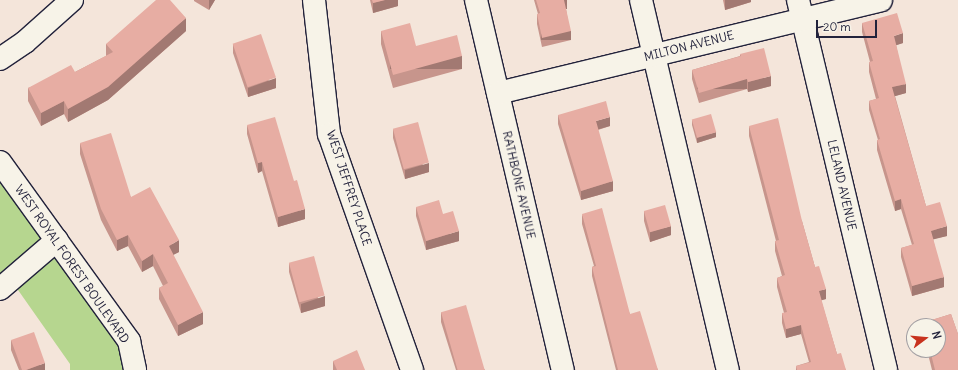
<!DOCTYPE html>
<style>
body{margin:0}
#map{position:relative;width:958px;height:370px;overflow:hidden;background:#f4e5da;font-family:Delius,sans-serif}
div>[style]{position:absolute}
.green>*{inset:0;background:#b6d68f}
.roads{filter:drop-shadow(1px 0 #22223b) drop-shadow(-1px 0 #22223b) drop-shadow(0 1px #22223b) drop-shadow(0 -1px #22223b)}
.minor>*{height:22px;margin:-11px;padding:0 11px;transform-origin:11px;border-radius:11px;background:#f7f3e8}
.wall>*{inset:0;background:#c7958c}
.shaded-wall>*{inset:0;background:#a27972;transform-origin:0 0}
.building>*{inset:0;background:#e7ada3;transform-origin:0 0}
span{translate:-50% -50%;white-space:nowrap;text-align:center;line-height:1.15;-webkit-text-stroke:3px #f7f3e8;paint-order:stroke}
.street-label{font-size:12px;color:#22223b}
.north{position:absolute;left:906px;top:318px;width:40px;height:40px;box-sizing:border-box;background:#f7f3e8;border:1px solid #a29fa3;border-radius:50%;rotate:74deg;font-size:11px;font-weight:700;line-height:16px;text-align:center;color:#22223b}
.north::after{content:'';display:block;margin:auto;width:14px;height:18px;background:#c8321e;clip-path:polygon(50% 0,100% 100%,50% 72%,0 100%)}
.scale{position:absolute;left:816px;top:20px;width:61px;height:18px;box-sizing:border-box;border:2px solid #22223b;border-top:0;padding-left:5px;font-size:12px;line-height:14px;white-space:nowrap;color:#22223b;-webkit-text-stroke:3px #f7f3e8;paint-order:stroke}
</style>
<div id="map">
<div class="green">
<div style="clip-path:polygon(0 162px,135px 370px,70px 370px,70px 364px,11px 280px,0 289px)"></div>
</div>
<div class="roads">
<div class="minor">
<div style="left:314px;top:0;width:135px;rotate:83.6deg"></div>
<div style="left:329px;top:134px;width:250px;rotate:70.6deg"></div>
<div style="left:476px;top:0;width:380px;rotate:76.8deg"></div>
<div style="left:641px;top:0;width:380px;rotate:76.8deg"></div>
<div style="left:798px;top:0;width:380px;rotate:76.6deg"></div>
<div style="left:0;top:59px;width:30px;rotate:-34deg"></div>
<div style="left:25px;top:42px;width:63px;rotate:-41.8deg"></div>
<div style="left:498px;top:93px;width:394px;rotate:-13.6deg"></div>
<div style="left:0;top:162px;width:221px;rotate:54.2deg"></div>
<div style="left:129px;top:341px;width:30px;rotate:78deg"></div>
<div style="left:0;top:289px;width:75px;rotate:-40.7deg"></div>
</div>
</div>
<div class="wall">
<div style="clip-path:polygon(194px 0,215px 0,209px 10px,194px 1px)"></div>
<div style="clip-path:polygon(370px 0,398px 0,398px 6px,373px 13px)"></div>
<div style="clip-path:polygon(534px 0,567px 0,567px 8px,566px 9px,571px 40px,542px 47px,537px 24px,537px 14px,538px 14px)"></div>
<div style="clip-path:polygon(723px 0,751px 0,751px 2px,725px 10px)"></div>
<div style="clip-path:polygon(862px 23px,903px 43px,896px 45px,906px 93px,895px 96px,926px 206px,947px 236px,933px 239px,944px 287px,912px 296px,901px 257px,901px 248px,912px 245px,901px 209px,895px 211px,877px 150px,877px 140px,878px 140px,869px 110px,869px 101px,876px 99px,869px 72px,869px 62px,870px 62px,862px 32px)"></div>
<div style="clip-path:polygon(186px 31px,108px 100px,68px 122px,64px 114px,41px 126px,28px 101px,28px 88px,75px 72px,106px 56px,106px 44px)"></div>
<div style="clip-path:polygon(381px 31px,416px 46px,462px 69px,393px 88px,381px 44px)"></div>
<div style="clip-path:polygon(233px 44px,276px 88px,248px 97px,233px 53px)"></div>
<div style="clip-path:polygon(740px 54px,771px 86px,748px 92px,747px 89px,699px 103px,692px 79px,692px 70px,740px 56px)"></div>
<div style="clip-path:polygon(558px 115px,610px 126px,598px 130px,613px 191px,581px 200px,558px 124px)"></div>
<div style="clip-path:polygon(692px 120px,716px 137px,697px 143px,692px 125px)"></div>
<div style="clip-path:polygon(247px 125px,305px 219px,278px 227px,262px 171px,258px 173px,247px 134px)"></div>
<div style="clip-path:polygon(749px 126px,802px 221px,815px 267px,826px 299px,821px 300px,837px 354px,846px 370px,796px 370px,796px 366px,809px 362px,801px 334px,786px 338px,782px 323px,782px 313px,784px 313px,777px 287px,777px 278px,782px 276px,775px 251px,775px 241px,776px 241px,749px 136px)"></div>
<div style="clip-path:polygon(393px 129px,429px 172px,405px 179px,393px 138px)"></div>
<div style="clip-path:polygon(80px 143px,131px 197px,179px 252px,173px 255px,203px 324px,178px 336px,159px 299px,159px 288px,163px 286px,153px 266px,142px 272px,128px 246px,117px 251px,101px 220px,80px 154px)"></div>
<div style="clip-path:polygon(416px 207px,459px 241px,426px 250px,416px 216px)"></div>
<div style="clip-path:polygon(644px 211px,671px 235px,650px 242px,644px 221px)"></div>
<div style="clip-path:polygon(582px 214px,630px 314px,658px 370px,616px 370px,592px 276px,592px 267px,594px 266px,582px 224px)"></div>
<div style="clip-path:polygon(289px 263px,325px 306px,301px 313px,289px 272px)"></div>
<div style="clip-path:polygon(441px 312px,485px 370px,456px 370px,441px 322px)"></div>
<div style="clip-path:polygon(951px 314px,958px 334px,958px 370px,932px 370px,927px 350px,938px 350px,938px 326px,922px 326px,922px 323px)"></div>
<div style="clip-path:polygon(11px 340px,45px 370px,19px 370px,11px 350px)"></div>
<div style="clip-path:polygon(333px 361px,365px 370px,333px 370px)"></div>
</div>
<div class="shaded-wall">
<div style="clip-path:polygon(209px 0,215px 0,209px 10px)"></div>
<div style="clip-path:polygon(385px 0,398px 0,398px 6px,373px 13px,373px 3px)"></div>
<div style="left:564px;top:0;width:3px;height:9px"></div>
<div style="clip-path:polygon(725px 0,751px 0,751px 2px,725px 10px)"></div>
<div style="clip-path:polygon(186px 18px,186px 31px,108px 100px,68px 122px,68px 109px)"></div>
<div style="left:571px;top:31px;width:9px;height:30px;rotate:90deg"></div>
<div style="clip-path:polygon(903px 33px,903px 43px,894px 46px,894px 36px)"></div>
<div style="left:462px;top:56px;width:13px;height:72px;rotate:90deg"></div>
<div style="clip-path:polygon(771px 76px,771px 86px,748px 92px,748px 82px)"></div>
<div style="clip-path:polygon(276px 78px,276px 88px,248px 97px,248px 88px)"></div>
<div style="left:747px;top:79px;width:10px;height:50px;rotate:90deg"></div>
<div style="clip-path:polygon(906px 84px,906px 93px,892px 97px,892px 87px)"></div>
<div style="clip-path:polygon(64px 101px,64px 114px,41px 126px,41px 113px)"></div>
<div style="clip-path:polygon(610px 117px,610px 126px,596px 130px,596px 121px)"></div>
<div style="clip-path:polygon(716px 132px,716px 137px,697px 143px,697px 138px)"></div>
<div style="clip-path:polygon(262px 162px,262px 171px,258px 173px,258px 163px)"></div>
<div style="clip-path:polygon(429px 163px,429px 172px,405px 179px,405px 170px)"></div>
<div style="clip-path:polygon(613px 181px,613px 191px,581px 200px,581px 191px)"></div>
<div style="clip-path:polygon(901px 199px,901px 209px,895px 211px,895px 201px)"></div>
<div style="clip-path:polygon(305px 209px,305px 219px,278px 227px,278px 217px)"></div>
<div style="clip-path:polygon(671px 226px,671px 235px,650px 242px,650px 232px)"></div>
<div style="clip-path:polygon(947px 226px,947px 236px,931px 240px,931px 231px)"></div>
<div style="clip-path:polygon(459px 231px,459px 241px,426px 250px,426px 241px)"></div>
<div style="clip-path:polygon(128px 235px,128px 246px,117px 251px,117px 240px)"></div>
<div style="clip-path:polygon(179px 240px,179px 252px,169px 257px,169px 246px)"></div>
<div style="clip-path:polygon(153px 254px,153px 266px,142px 272px,142px 261px)"></div>
<div style="clip-path:polygon(944px 277px,944px 287px,912px 296px,912px 286px)"></div>
<div style="clip-path:polygon(826px 289px,826px 299px,819px 301px,819px 291px)"></div>
<div style="clip-path:polygon(325px 296px,325px 306px,301px 313px,301px 304px)"></div>
<div style="clip-path:polygon(203px 312px,203px 324px,178px 336px,178px 325px)"></div>
<div style="clip-path:polygon(801px 325px,801px 334px,786px 338px,786px 329px)"></div>
<div style="clip-path:polygon(45px 363px,45px 370px,26px 370px)"></div>
</div>
<div class="building">
<div style="clip-path:polygon(156px 0,170px 0,186px 18px,108px 87px,68px 109px,64px 101px,41px 113px,28px 88px,71px 65px,75px 72px,113px 52px,106px 44px)"></div>
<div style="clip-path:polygon(372px 0,385px 0,373px 3px)"></div>
<div style="clip-path:polygon(536px 0,564px 0,571px 31px,542px 38px,537px 14px,540px 13px)"></div>
<div style="clip-path:polygon(897px 13px,903px 33px,894px 36px,906px 84px,892px 87px,926px 206px,940px 202px,947px 226px,931px 231px,944px 277px,912px 286px,901px 248px,914px 244px,901px 199px,895px 201px,877px 140px,880px 139px,869px 101px,879px 98px,869px 62px,873px 61px,862px 23px)"></div>
<div style="clip-path:polygon(410px 23px,416px 46px,457px 35px,462px 56px,393px 75px,381px 31px)"></div>
<div style="left:261px;top:34px;width:46px;height:30px;rotate:71deg"></div>
<div style="clip-path:polygon(764px 48px,771px 76px,748px 82px,747px 79px,699px 93px,692px 70px,741px 56px,740px 54px)"></div>
<div style="clip-path:polygon(606px 101px,610px 117px,596px 121px,613px 181px,581px 191px,558px 115px)"></div>
<div style="left:711px;top:114px;width:19px;height:20px;rotate:74deg"></div>
<div style="clip-path:polygon(275px 117px,294px 181px,297px 180px,305px 209px,278px 217px,262px 162px,258px 163px,247px 125px)"></div>
<div style="clip-path:polygon(778px 118px,802px 221px,815px 267px,819px 266px,826px 289px,819px 291px,837px 354px,841px 353px,846px 370px,797px 370px,796px 366px,811px 362px,801px 325px,786px 329px,782px 313px,787px 312px,777px 278px,785px 275px,775px 241px,779px 240px,749px 126px)"></div>
<div style="left:418px;top:122px;width:42px;height:26px;rotate:75deg"></div>
<div style="clip-path:polygon(111px 133px,131px 197px,150px 187px,179px 240px,169px 246px,203px 312px,178px 325px,159px 288px,168px 283px,153px 254px,142px 261px,128px 235px,117px 240px,101px 209px,80px 143px)"></div>
<div style="clip-path:polygon(439px 200px,443px 214px,453px 211px,459px 231px,426px 241px,416px 207px)"></div>
<div style="left:665px;top:205px;width:22px;height:22px;rotate:74deg"></div>
<div style="clip-path:polygon(602px 208px,630px 314px,640px 311px,658px 370px,618px 370px,592px 267px,596px 266px,582px 214px)"></div>
<div style="left:314px;top:256px;width:41px;height:26px;rotate:75deg"></div>
<div style="left:466px;top:305px;width:68px;height:26px;rotate:74deg"></div>
<div style="clip-path:polygon(951px 314px,958px 334px,958px 370px,935px 370px,930px 350px,938px 350px,938px 326px,923px 326px,922px 323px)"></div>
<div style="clip-path:polygon(34px 332px,45px 363px,26px 370px,22px 370px,11px 340px)"></div>
<div style="clip-path:polygon(357px 350px,365px 370px,337px 370px,333px 361px)"></div>
</div>
<div class="street-label">
<span style="left:689px;top:46px;rotate:-14deg">MILTON AVENUE</span>
<span style="left:519px;top:185px;rotate:77deg">RATHBONE AVENUE</span>
<span style="left:842px;top:185px;rotate:77deg">LELAND AVENUE</span>
<span style="left:349px;top:188px;rotate:72deg">WEST JEFFREY PLACE</span>
<span style="left:72px;top:264px;rotate:55deg">WEST ROYAL FOREST BOULEVARD</span>
</div>
<div class="north">N</div>
<div class="scale">20 m</div>
</div>
